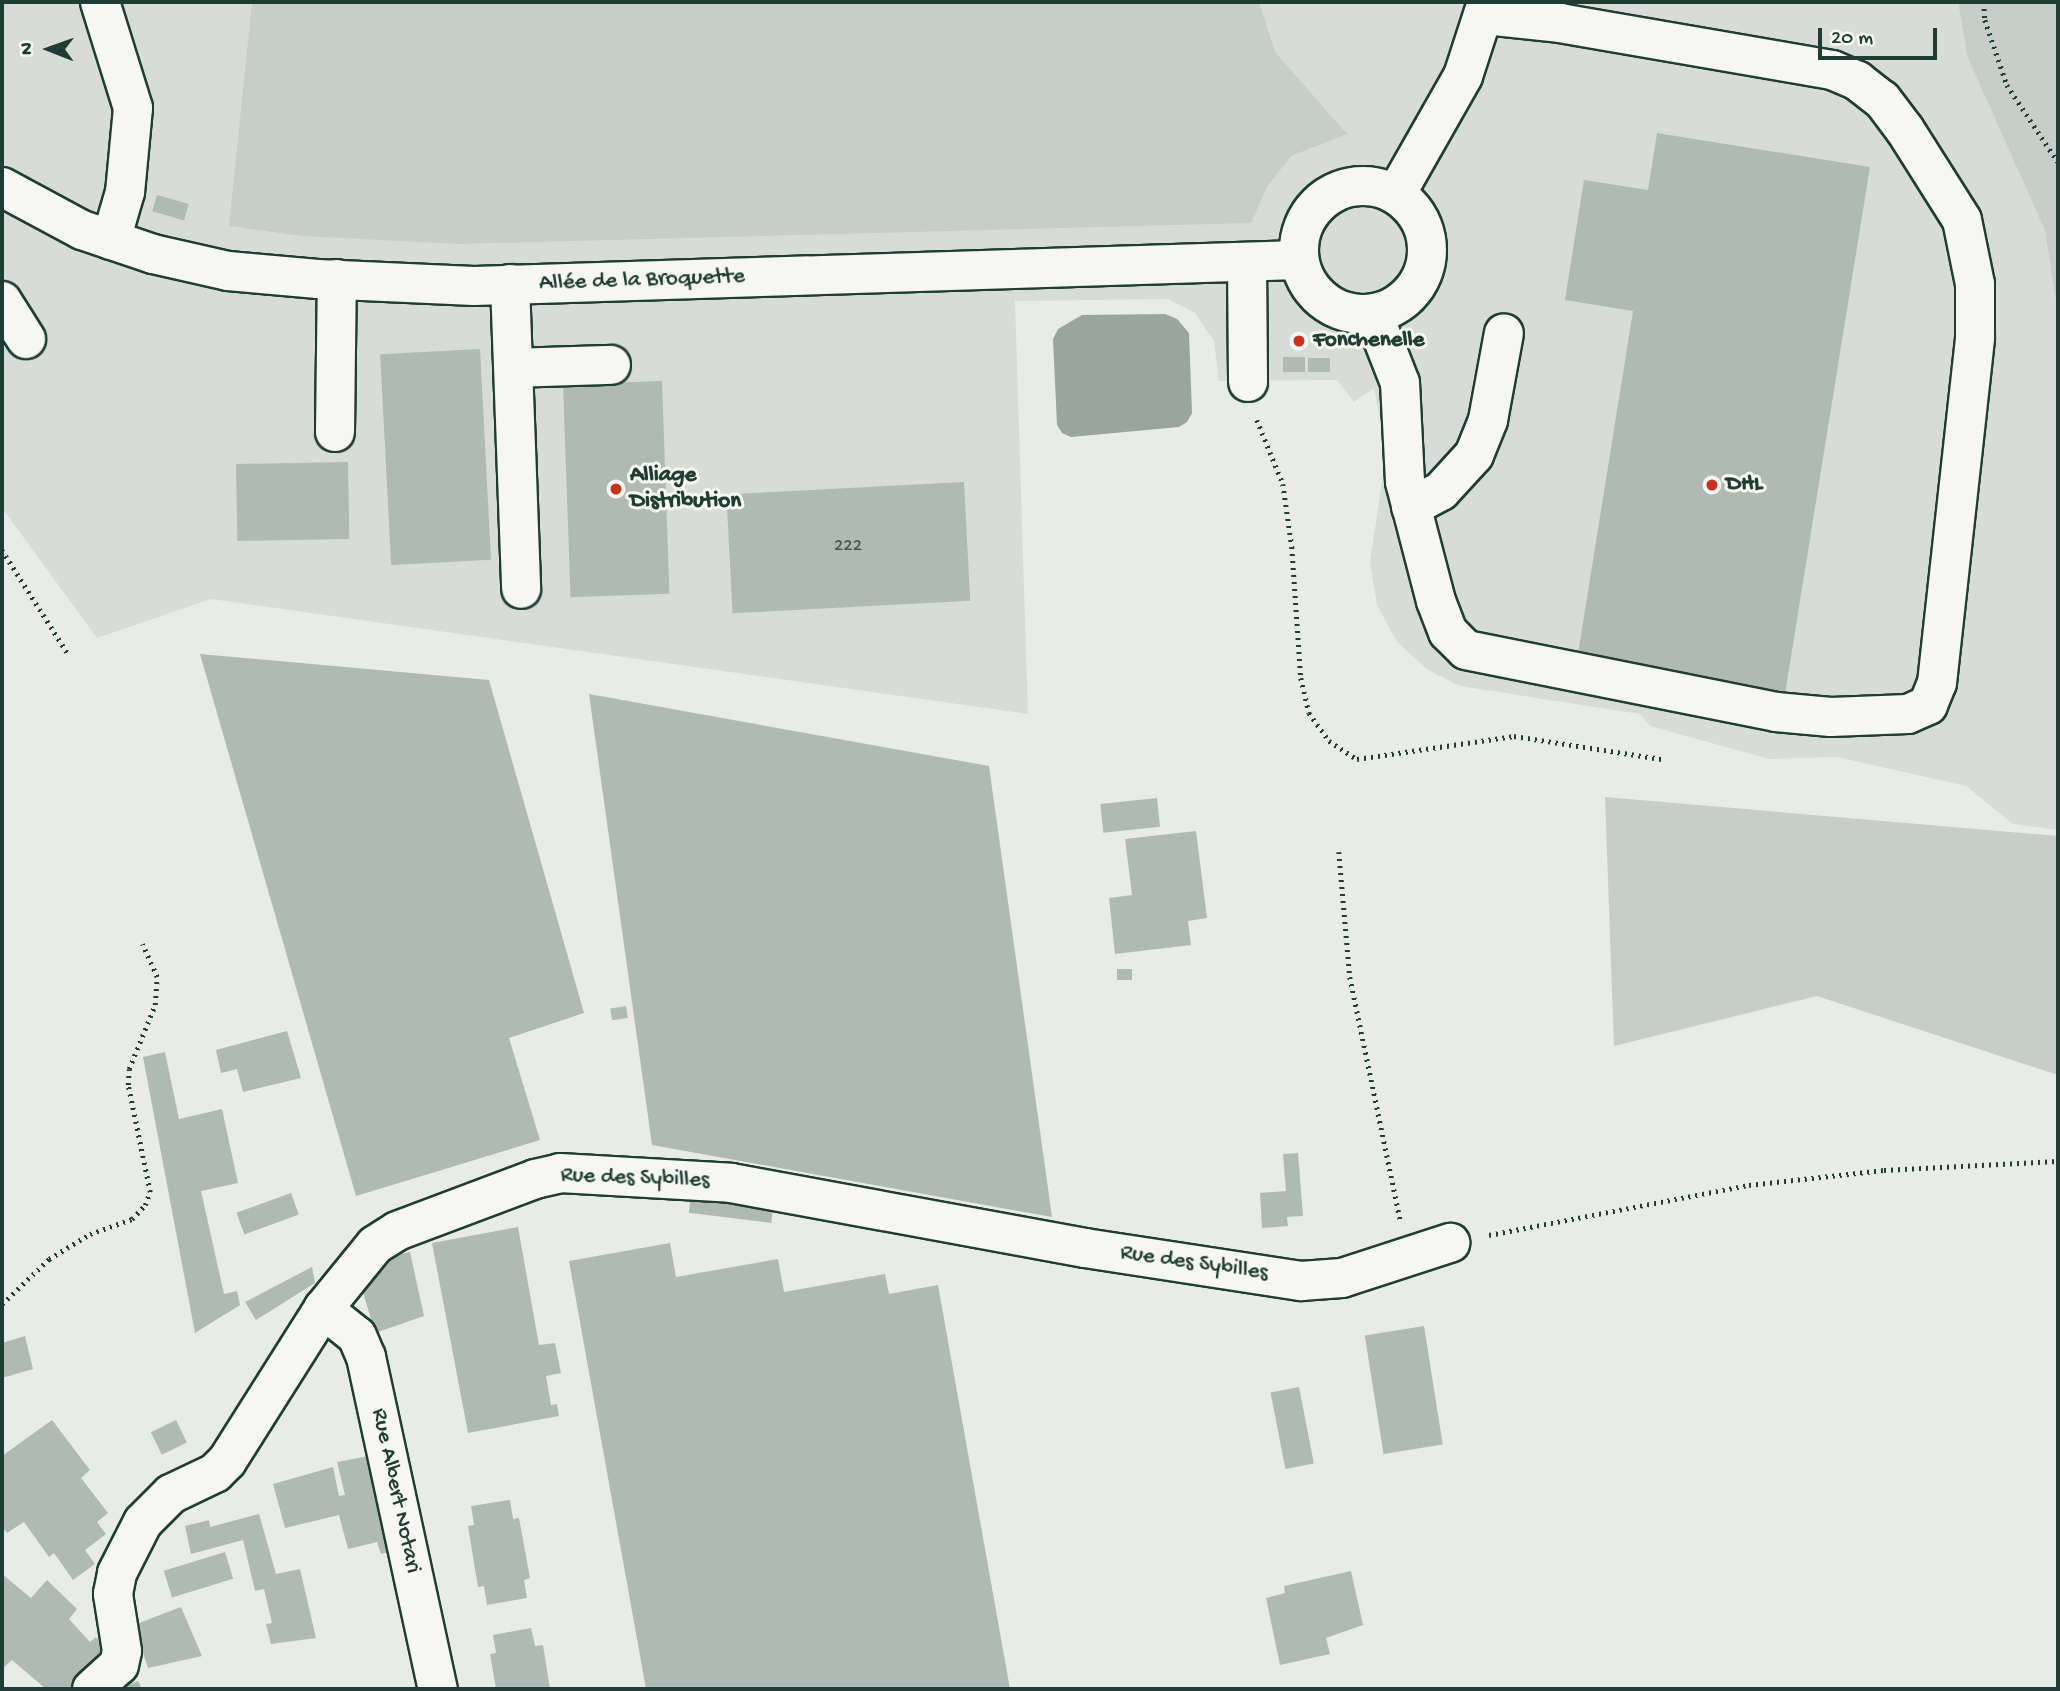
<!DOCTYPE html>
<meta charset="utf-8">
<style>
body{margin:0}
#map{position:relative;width:2060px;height:1691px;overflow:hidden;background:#e9ebe7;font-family:"Gochi Hand",sans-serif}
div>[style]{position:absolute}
.built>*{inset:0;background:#d8dcd8}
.green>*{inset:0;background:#c7cec9}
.water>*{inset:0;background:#99a6a0}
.building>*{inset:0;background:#b0bab5;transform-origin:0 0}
.path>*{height:4.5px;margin-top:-2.25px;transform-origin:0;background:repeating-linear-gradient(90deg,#1f3d34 0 2px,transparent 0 7px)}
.roads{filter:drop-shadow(2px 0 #1f3d34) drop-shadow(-2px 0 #1f3d34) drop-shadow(0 2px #1f3d34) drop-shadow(0 -2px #1f3d34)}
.minor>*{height:38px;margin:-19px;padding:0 19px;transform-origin:19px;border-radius:19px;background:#f6f6f2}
.minor>.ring{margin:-19px;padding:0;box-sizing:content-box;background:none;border:38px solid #f6f6f2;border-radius:50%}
.dots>*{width:19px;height:19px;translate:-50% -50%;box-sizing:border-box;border:4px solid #f6f6f2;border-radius:50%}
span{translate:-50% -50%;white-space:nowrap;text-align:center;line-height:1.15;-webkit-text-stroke:6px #f6f6f2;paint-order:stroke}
.number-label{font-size:19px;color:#435c54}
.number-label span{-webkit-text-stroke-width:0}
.street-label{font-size:23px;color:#1f3d34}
.poi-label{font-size:23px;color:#1f3d34;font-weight:700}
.left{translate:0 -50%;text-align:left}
.frame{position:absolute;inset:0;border:4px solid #1f3d34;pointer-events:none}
.north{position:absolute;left:14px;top:14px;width:70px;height:70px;-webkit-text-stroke:5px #f6f6f2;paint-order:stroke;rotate:271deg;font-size:19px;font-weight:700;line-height:28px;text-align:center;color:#1f3d34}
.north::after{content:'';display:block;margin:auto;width:24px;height:32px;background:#1f3d34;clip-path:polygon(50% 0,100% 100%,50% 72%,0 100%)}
.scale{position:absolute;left:1818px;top:28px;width:119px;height:32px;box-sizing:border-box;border:4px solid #1f3d34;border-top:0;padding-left:9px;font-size:21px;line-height:24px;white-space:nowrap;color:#1f3d34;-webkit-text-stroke:5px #f6f6f2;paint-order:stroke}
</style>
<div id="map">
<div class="built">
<div style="clip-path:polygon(2px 2px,1958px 2px,1967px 56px,2045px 231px,2058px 315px,2058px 830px,2013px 824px,1966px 786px,1837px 757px,1769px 759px,1650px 726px,1640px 714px,1460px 686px,1428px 670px,1397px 642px,1377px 605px,1370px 562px,1386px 455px,1374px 388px,1354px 402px,1337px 380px,1219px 381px,1214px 341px,1195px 313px,1168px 299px,1015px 301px,1028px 714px,211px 599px,97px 638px,2px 508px)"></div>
</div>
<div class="green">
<div style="clip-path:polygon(252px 2px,1259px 2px,1275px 52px,1347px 134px,1291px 156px,1267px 187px,1251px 223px,458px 244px,302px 236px,229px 226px)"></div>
<div style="clip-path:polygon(1958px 2px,2058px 2px,2058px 315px,2045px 231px,1967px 56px)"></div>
<div style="clip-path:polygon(1605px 797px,2058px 836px,2058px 1075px,1817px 996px,1614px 1046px)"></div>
</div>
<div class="water">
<div style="clip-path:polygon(1165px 314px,1177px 319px,1189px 333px,1192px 413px,1187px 422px,1179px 427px,1071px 437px,1062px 433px,1057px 425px,1053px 339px,1058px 329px,1082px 315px)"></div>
</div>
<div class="building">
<div style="clip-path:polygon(1657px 133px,1870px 167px,1785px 694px,1577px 660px,1633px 311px,1565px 300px,1584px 180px,1648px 190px)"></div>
<div style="left:157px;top:195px;width:33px;height:17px;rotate:16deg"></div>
<div style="left:480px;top:349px;width:211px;height:100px;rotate:87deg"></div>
<div style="left:1283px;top:357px;width:22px;height:15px"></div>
<div style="left:1308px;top:358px;width:22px;height:14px"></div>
<div style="left:662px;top:381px;width:213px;height:99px;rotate:88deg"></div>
<div style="left:348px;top:462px;width:77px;height:112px;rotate:89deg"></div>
<div style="left:964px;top:482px;width:119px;height:238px;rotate:87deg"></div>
<div style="clip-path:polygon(200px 654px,489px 680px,584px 1013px,509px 1038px,540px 1140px,356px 1196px)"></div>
<div style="clip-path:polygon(589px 694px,989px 766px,1052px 1217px,652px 1145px)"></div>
<div style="left:1157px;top:798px;width:29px;height:57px;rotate:84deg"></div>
<div style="clip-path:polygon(1196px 831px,1207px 918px,1188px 921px,1191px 945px,1115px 954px,1109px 898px,1132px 895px,1125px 839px)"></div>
<div style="left:1132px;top:969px;width:11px;height:15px;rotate:90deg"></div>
<div style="left:626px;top:1006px;width:12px;height:16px;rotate:81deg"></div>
<div style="clip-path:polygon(287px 1031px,301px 1078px,243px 1092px,237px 1069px,221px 1073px,216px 1050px)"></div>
<div style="clip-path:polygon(165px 1052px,179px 1119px,222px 1109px,238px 1183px,201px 1191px,224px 1294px,237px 1291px,240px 1305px,195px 1333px,143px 1057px)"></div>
<div style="clip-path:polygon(1298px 1153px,1303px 1216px,1287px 1217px,1288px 1226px,1262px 1228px,1260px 1193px,1286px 1191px,1283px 1154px)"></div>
<div style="left:291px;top:1193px;width:23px;height:58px;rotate:70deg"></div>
<div style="left:691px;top:1195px;width:83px;height:18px;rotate:7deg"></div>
<div style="clip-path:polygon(518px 1227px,539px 1345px,555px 1343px,561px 1373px,546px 1376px,551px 1405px,557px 1404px,559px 1416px,468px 1433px,432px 1243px)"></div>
<div style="clip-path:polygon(670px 1243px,676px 1277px,778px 1259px,784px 1292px,885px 1274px,889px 1294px,938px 1285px,1010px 1689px,646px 1689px,569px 1261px)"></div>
<div style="clip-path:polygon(393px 1248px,396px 1255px,410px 1252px,424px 1316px,375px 1333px,360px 1282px)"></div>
<div style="clip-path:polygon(312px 1267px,315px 1283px,256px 1320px,245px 1302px)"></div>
<div style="left:1424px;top:1326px;width:120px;height:60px;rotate:81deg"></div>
<div style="clip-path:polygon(25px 1336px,33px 1369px,2px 1378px,2px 1343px)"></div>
<div style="left:1299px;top:1387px;width:78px;height:29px;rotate:79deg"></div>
<div style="clip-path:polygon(52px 1420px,90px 1470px,81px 1478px,108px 1513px,97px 1522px,106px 1534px,85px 1550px,95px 1564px,73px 1580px,54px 1553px,49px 1557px,24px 1522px,7px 1533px,2px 1527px,2px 1456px)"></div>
<div style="left:176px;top:1420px;width:25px;height:28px;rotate:64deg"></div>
<div style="clip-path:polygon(369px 1456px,393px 1551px,381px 1554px,377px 1542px,348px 1549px,339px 1515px,285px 1528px,273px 1484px,333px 1467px,339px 1496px,345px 1495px,337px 1462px)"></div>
<div style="clip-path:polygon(510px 1500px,513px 1519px,519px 1518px,530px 1578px,524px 1580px,527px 1598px,487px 1605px,484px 1586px,478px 1587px,473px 1557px,468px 1526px,474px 1525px,471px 1506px)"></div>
<div style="clip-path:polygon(259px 1514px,276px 1574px,300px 1569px,316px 1638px,271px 1644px,266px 1624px,272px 1623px,264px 1589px,255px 1591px,243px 1540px,191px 1554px,185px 1526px,209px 1520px,210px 1527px)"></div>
<div style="left:225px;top:1552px;width:28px;height:64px;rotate:73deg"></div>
<div style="clip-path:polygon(1351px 1571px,1363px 1625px,1326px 1638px,1330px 1654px,1280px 1665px,1266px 1598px,1285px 1593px,1284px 1586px)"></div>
<div style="clip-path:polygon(2px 1574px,31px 1598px,47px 1580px,77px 1609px,69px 1619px,90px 1642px,96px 1637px,112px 1654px,72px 1689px,46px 1689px,12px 1660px,2px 1669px)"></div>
<div style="clip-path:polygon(181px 1607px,202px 1656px,148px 1668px,134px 1625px)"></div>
<div style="clip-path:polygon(531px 1628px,535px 1646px,543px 1645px,550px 1689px,496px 1689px,490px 1654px,496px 1653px,493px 1635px)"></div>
<div style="clip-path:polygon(138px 1681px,142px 1689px,118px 1689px)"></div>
</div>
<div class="path">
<div style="left:1984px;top:2px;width:18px;rotate:87deg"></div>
<div style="left:1985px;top:20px;width:69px;rotate:71.3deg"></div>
<div style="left:2007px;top:85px;width:92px;rotate:56.5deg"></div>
<div style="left:1257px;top:420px;width:69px;rotate:67.9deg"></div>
<div style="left:1283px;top:484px;width:64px;rotate:81.9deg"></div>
<div style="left:1292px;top:547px;width:131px;rotate:86.1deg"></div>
<div style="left:1301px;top:678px;width:36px;rotate:77deg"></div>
<div style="left:1309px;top:713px;width:34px;rotate:54deg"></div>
<div style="left:1329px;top:741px;width:33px;rotate:33deg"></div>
<div style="left:1357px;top:759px;width:159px;rotate:-8.3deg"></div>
<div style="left:1514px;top:736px;width:149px;rotate:8.9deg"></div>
<div style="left:2px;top:550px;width:125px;rotate:57.5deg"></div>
<div style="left:1339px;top:852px;width:125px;rotate:85deg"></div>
<div style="left:1350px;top:977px;width:247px;rotate:78.3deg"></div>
<div style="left:1489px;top:1235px;width:265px;rotate:-10.9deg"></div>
<div style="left:1749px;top:1185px;width:136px;rotate:-6.3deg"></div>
<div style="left:1884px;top:1170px;width:174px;rotate:-3deg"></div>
<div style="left:2px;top:1304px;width:65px;rotate:-43.8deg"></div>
<div style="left:49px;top:1259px;width:48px;rotate:-31.4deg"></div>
<div style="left:90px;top:1234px;width:45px;rotate:-19.7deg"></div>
<div style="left:132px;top:1219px;width:19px;rotate:-47deg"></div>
<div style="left:145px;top:1205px;width:14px;rotate:-69deg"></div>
<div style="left:150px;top:1192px;width:109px;rotate:-101.6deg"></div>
<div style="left:128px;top:1085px;width:16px;rotate:-86deg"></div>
<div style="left:129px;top:1069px;width:69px;rotate:-67.9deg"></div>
<div style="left:155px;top:1005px;width:28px;rotate:-86deg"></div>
<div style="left:157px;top:977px;width:36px;rotate:-114deg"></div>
</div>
<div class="roads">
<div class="minor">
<div style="left:100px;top:2px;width:111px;rotate:72.7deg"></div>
<div style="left:133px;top:108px;width:84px;rotate:95.4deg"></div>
<div style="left:125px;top:192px;width:50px;rotate:106.3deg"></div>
<div class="ring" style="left:1299px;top:186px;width:90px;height:90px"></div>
<div style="left:2px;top:187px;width:91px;rotate:28.3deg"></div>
<div style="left:82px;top:230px;width:75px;rotate:18.7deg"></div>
<div style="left:153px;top:254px;width:77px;rotate:12.8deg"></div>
<div style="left:228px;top:271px;width:90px;rotate:5.1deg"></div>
<div style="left:318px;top:279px;width:156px;rotate:2.6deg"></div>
<div style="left:474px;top:286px;width:825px;rotate:-1.81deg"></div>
<div style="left:1396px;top:194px;width:136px;rotate:-60.4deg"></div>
<div style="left:1463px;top:76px;width:78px;rotate:-72deg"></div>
<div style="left:1247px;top:263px;width:119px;rotate:89.5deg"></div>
<div style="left:510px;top:284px;width:305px;rotate:87.9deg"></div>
<div style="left:2px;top:301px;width:45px;rotate:57.7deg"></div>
<div style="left:1373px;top:314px;width:74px;rotate:68.6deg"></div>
<div style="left:1400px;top:383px;width:99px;rotate:87.1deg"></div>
<div style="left:1405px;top:482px;width:123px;rotate:75.4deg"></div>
<div style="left:1436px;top:601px;width:33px;rotate:69deg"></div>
<div style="left:1448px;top:632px;width:25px;rotate:45deg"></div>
<div style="left:1466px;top:650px;width:316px;rotate:11.3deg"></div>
<div style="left:1776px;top:712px;width:55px;rotate:5.2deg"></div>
<div style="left:1831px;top:717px;width:77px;rotate:-2.2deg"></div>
<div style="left:1908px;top:714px;width:22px;rotate:-24deg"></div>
<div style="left:1928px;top:705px;width:24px;rotate:-68deg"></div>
<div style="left:1937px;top:683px;width:348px;rotate:-83.7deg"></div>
<div style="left:1975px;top:337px;width:53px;rotate:-90deg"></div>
<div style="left:1975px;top:284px;width:65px;rotate:-101.5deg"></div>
<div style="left:1962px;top:220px;width:107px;rotate:-122.3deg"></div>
<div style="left:1905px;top:130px;width:38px;rotate:-127deg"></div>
<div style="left:1882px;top:100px;width:31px;rotate:-142deg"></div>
<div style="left:1858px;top:81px;width:28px;rotate:-157deg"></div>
<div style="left:1832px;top:70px;width:275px;rotate:-170.2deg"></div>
<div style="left:1561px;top:23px;width:76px;rotate:-174deg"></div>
<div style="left:514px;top:368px;width:97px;rotate:-1.8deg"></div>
<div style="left:335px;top:432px;width:153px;rotate:-89.3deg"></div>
<div style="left:1411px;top:507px;width:34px;rotate:-28deg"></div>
<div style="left:1441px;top:491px;width:49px;rotate:-47.5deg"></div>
<div style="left:1474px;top:455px;width:38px;rotate:-68deg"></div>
<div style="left:1488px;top:420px;width:88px;rotate:-79.6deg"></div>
<div style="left:323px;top:1309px;width:43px;rotate:38.5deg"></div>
<div style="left:357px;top:1336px;width:23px;rotate:67deg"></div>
<div style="left:366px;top:1357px;width:340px;rotate:77.8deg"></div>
<div style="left:92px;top:1689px;width:36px;rotate:-42deg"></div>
<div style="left:119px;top:1665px;width:14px;rotate:-78deg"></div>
<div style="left:122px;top:1651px;width:58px;rotate:-99deg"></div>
<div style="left:113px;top:1594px;width:21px;rotate:-79deg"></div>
<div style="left:117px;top:1573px;width:57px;rotate:-63deg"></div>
<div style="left:143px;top:1522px;width:40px;rotate:-45deg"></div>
<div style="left:171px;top:1494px;width:49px;rotate:-25.5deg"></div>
<div style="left:215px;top:1473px;width:17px;rotate:-45deg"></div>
<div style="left:227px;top:1461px;width:180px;rotate:-57.7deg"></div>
<div style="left:323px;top:1309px;width:82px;rotate:-50.9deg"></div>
<div style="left:375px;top:1245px;width:26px;rotate:-32deg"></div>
<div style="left:397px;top:1231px;width:147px;rotate:-20.6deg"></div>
<div style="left:535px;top:1179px;width:26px;rotate:-13deg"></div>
<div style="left:560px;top:1173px;width:171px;rotate:3.3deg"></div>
<div style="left:731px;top:1183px;width:360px;rotate:10.4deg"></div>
<div style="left:1085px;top:1248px;width:219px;rotate:8.7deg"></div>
<div style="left:1301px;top:1281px;width:41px;rotate:-4.2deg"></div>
<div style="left:1342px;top:1278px;width:114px;rotate:-18deg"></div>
</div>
</div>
<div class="dots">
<div style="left:1299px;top:341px;background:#c8321e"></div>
<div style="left:1712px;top:485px;background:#c8321e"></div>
<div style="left:616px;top:489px;background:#c8321e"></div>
</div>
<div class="number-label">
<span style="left:848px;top:547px">222</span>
</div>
<div class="street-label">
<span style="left:642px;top:281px;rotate:-2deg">Allée de la Broquette</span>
<span style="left:635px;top:1179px;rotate:2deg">Rue des Sybilles</span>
<span style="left:1194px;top:1264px;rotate:8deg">Rue des Sybilles</span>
<span style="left:395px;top:1491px;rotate:78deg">Rue Albert Notari</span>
</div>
<div class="poi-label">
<span class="left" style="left:1313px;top:341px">Fonchenelle</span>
<span class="left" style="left:630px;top:489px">Alliage<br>Distribution</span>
<span class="left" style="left:1726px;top:485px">DHL</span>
</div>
<div class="frame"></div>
<div class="north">N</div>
<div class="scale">20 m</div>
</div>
